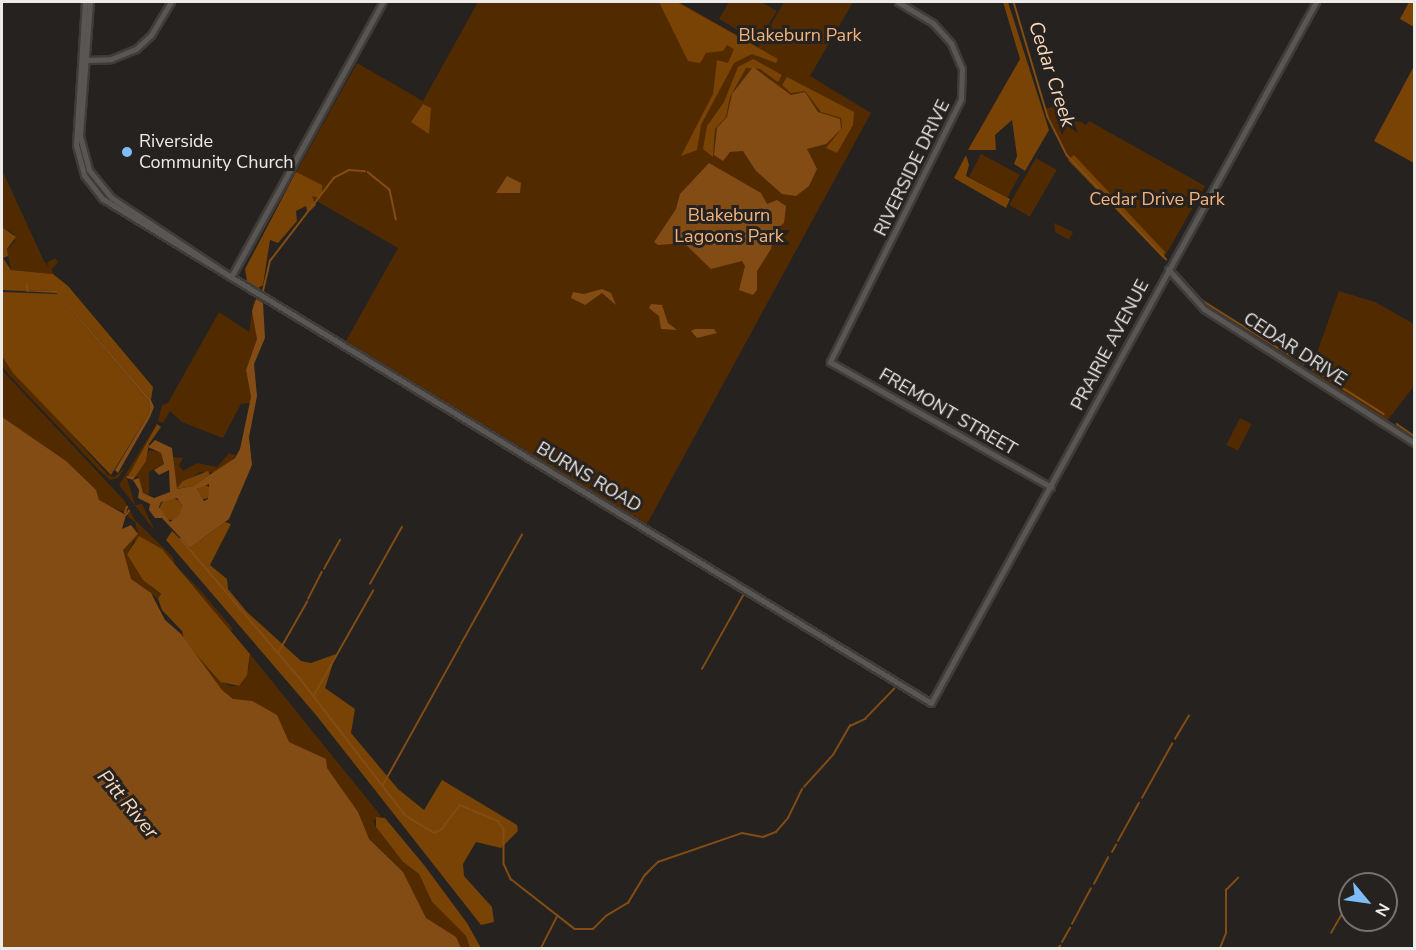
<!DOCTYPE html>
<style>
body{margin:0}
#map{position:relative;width:1416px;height:950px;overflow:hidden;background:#25221f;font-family:"Nunito Sans",sans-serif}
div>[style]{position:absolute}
.green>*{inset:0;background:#522a00;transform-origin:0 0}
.forest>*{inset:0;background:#794305}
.round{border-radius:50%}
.water>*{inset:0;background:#834c14}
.stream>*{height:1.5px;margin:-0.75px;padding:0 0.75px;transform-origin:0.75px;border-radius:0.75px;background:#834c14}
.roads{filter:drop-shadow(2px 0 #3f3c3a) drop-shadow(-2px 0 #3f3c3a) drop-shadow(0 2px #3f3c3a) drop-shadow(0 -2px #3f3c3a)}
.secondary>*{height:5px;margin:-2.5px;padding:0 2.5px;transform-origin:2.5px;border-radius:2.5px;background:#5a5653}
.dots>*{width:16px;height:16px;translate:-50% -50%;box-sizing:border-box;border:3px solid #25221f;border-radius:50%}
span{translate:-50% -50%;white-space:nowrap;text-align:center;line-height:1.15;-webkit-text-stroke:6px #25221f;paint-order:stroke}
.park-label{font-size:18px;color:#f5b47e}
.poi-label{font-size:18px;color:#edebe9}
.left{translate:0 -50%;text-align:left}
.street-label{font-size:18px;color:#edebe9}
.water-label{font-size:20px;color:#f8d7bc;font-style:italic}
.frame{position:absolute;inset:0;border:3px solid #edebe9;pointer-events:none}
.north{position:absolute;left:1338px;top:872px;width:60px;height:60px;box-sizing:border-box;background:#25221f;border:2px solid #757270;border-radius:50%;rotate:119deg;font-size:16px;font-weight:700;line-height:24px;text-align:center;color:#edebe9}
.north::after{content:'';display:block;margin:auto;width:21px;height:27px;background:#7fbdfa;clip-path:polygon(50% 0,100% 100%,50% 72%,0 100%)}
</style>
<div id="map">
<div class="green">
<div style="clip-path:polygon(478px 2px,679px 2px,758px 47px,784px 2px,853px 2px,810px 76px,871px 113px,647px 524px,346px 341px,398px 248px,289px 185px,357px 63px,423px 101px)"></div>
<div style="clip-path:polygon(729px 2px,761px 2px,777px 11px,758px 42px,719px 19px)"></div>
<div style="clip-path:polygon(1064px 103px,1070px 122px,1075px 119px,1086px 125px,1089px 121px,1205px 186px,1164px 258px,1067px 158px,1045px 109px)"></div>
<div style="left:981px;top:154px;width:44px;height:26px;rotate:28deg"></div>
<div style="left:1036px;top:158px;width:24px;height:54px;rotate:30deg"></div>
<div style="clip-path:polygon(2px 170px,44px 261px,50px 268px,47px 263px,55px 258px,58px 262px,52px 269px,53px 274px,11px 270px,7px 250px,15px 241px,14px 234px,2px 227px)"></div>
<div style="clip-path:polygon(1054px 223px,1073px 232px,1069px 240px,1055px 232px)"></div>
<div style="clip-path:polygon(1339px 291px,1375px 302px,1414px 324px,1414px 386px,1387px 421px,1310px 372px)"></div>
<div style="clip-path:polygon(254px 298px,257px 339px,246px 370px,251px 397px,250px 403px,241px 404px,223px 438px,182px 422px,170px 411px,163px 423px,158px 421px,162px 405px,168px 403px,219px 312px,249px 332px)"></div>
<div style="clip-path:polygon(2px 356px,108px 475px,114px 477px,126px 467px,141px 445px,118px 478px,110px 480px,98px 469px,8px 374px,2px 366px)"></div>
<div style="clip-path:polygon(2px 370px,124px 500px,135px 520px,173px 557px,175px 565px,162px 549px,134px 541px,127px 554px,151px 587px,161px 595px,158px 599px,151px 594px,165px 620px,181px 634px,213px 675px,230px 686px,239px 686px,249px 667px,250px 654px,381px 816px,373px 821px,376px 827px,403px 862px,419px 874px,432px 902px,466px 936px,470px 948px,392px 948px,267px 763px,91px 572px,138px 534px,135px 522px,128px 517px,128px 507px,124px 512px,2px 461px)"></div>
<div style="left:1240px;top:418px;width:13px;height:30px;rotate:27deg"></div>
<div style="clip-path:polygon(156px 425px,127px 478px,135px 505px,142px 504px,155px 531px,119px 485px)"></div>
<div style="clip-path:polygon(150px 450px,161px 453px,164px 464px,149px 472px,149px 495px,143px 493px,139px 478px,134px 476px)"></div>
<div style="clip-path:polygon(229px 453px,236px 456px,217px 473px,200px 472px,176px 489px,173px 457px,183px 458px,179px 465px,183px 471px,197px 463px,217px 467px)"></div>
<div style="clip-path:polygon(176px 566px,200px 590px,233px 629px,231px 631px)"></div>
</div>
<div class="forest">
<div style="clip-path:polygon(659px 2px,677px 2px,778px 59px,776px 63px,752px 54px,734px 63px,701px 125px,697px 150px,681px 156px,713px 94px,717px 60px,728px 63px,734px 49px,727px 45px,723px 51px,706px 53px,700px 63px,688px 61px)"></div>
<div style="clip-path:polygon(1003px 2px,1008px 2px,1049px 130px,1025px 171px,1014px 164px,1017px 156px,1012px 120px,995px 135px,996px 150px,968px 150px,1020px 59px)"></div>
<div style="clip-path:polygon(1409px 2px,1414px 2px,1414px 27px,1400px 19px)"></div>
<div style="clip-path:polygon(753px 59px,782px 75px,778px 82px,760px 69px,746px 68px,730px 97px,726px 117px,715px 129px,713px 157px,703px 149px,707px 126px,724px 102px,738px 67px)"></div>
<div style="clip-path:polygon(1414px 66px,1414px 163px,1374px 141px)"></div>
<div style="clip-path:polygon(787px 77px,854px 112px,853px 125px,837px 153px,826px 148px,842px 128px,841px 118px,821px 112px,805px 91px,791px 93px,782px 85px)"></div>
<div style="clip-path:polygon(423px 104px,431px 108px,429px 134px,411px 122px)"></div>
<div style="clip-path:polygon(966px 155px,969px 165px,966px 176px,1010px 199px,1006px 208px,954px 178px)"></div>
<div style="clip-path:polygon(1074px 155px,1165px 252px,1163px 258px,1068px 160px)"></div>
<div style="clip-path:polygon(296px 172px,322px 185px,322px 193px,319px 198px,312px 196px,316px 205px,311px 210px,307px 211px,306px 206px,296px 211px,297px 221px,278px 243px,270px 240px,263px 285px,257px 289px,247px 281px,245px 269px)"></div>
<div style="clip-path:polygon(2px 227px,16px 237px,7px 249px,8px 256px,3px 258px,11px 270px,53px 274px,68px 286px,153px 387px,151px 400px,57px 291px,2px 290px)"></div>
<div style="clip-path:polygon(2px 292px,58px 294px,149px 401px,150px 412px,111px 475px,13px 373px,2px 356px)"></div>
<div style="clip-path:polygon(157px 424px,161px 427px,149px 444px,146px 461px,133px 480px,127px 478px)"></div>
<div style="clip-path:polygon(208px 471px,210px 475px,193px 486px,176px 489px,183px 481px)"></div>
<div class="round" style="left:197px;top:485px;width:14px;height:14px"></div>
<div class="round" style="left:160px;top:498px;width:22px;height:22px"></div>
<div style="clip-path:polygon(225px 522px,231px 524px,210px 565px,227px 579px,228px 589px,247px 612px,301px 661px,311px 663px,336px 654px,325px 688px,355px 709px,351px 733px,398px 789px,424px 810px,442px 780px,517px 825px,518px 831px,501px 848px,476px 842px,463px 864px,464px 876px,492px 907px,494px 922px,481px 925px,316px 715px,166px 540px,172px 531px,190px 548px)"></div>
<div style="clip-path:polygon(139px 536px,162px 549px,250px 654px,247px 675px,239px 686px,221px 682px,213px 674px,184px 640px,182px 631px,162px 610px,158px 599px,161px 594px,143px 580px,127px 554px)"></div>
<div style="clip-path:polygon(376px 817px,385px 818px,424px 865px,467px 923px,481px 948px,470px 948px,466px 936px,432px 902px,419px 874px,403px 862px,376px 827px)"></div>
</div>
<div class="water">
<div style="clip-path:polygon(753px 67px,791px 95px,805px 92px,818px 112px,840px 119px,841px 129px,826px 144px,807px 149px,817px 169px,809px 186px,796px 196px,782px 194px,756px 171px,743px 151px,730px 152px,723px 161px,714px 155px,717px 128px,727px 117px,732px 94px)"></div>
<div style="clip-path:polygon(709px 163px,761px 193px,767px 204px,777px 200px,786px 206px,784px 223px,774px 231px,771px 249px,757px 271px,757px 290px,753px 295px,739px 290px,745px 266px,742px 261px,711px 269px,684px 243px,658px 245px,654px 242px,676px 209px,680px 194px)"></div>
<div style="clip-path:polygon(507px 176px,521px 183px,520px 193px,496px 193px)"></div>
<div style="clip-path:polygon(602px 289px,611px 293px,616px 305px,602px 293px,585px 305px,571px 298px,573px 292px,584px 294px)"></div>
<div style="clip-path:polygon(2px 290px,57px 291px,151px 400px,154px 407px,150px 417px,118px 473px,115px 470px,150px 412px,149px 401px,57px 293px)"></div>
<div style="clip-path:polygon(evenodd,256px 299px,263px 303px,265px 338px,254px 364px,257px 396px,249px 437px,252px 465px,229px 519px,190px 548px,162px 518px,155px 518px,149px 510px,150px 504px,138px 498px,139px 490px,133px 480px,139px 478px,143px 493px,154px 498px,170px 492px,169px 470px,159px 475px,154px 470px,164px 464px,161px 453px,148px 447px,155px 440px,172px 448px,177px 489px,193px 486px,235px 458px,240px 449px,251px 397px,246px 370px,257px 339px,252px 311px,256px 299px,209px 484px,208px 499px,204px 501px,197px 489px,209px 484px,256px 299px,177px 498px,182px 506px,180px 514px,170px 522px,159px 507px,161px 502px,177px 498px)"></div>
<div style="clip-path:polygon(651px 304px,662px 305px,668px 323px,677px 330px,661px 329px,659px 316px,649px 308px)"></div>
<div style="clip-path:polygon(695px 329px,714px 329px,717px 333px,697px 338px,691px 331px)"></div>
<div style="clip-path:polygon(2px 417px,66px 461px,96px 490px,99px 500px,126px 515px,122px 529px,131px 525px,138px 534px,123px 550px,131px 579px,151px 593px,165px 620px,181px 634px,222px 690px,233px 699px,252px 701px,277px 715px,289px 742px,326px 759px,327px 768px,358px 812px,369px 839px,403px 872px,426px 918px,456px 937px,461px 948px,2px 948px)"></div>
</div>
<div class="stream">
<div style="left:1014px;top:2px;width:120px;rotate:73.5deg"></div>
<div style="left:1048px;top:117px;width:42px;rotate:63.4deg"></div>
<div style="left:1067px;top:155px;width:144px;rotate:46.4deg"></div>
<div style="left:368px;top:172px;width:28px;rotate:39deg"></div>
<div style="left:390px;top:190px;width:30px;rotate:78deg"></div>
<div style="left:1175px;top:270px;width:42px;rotate:47.9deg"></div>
<div style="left:1203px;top:301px;width:119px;rotate:32deg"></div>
<div style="left:27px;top:284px;width:7px;rotate:82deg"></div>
<div style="left:263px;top:291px;width:31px;rotate:-77deg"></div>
<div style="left:270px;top:261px;width:105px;rotate:-52.4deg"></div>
<div style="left:334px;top:178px;width:17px;rotate:-28deg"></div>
<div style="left:349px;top:170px;width:16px;rotate:4deg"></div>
<div style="left:1311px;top:368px;width:86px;rotate:32.2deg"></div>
<div style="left:1397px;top:424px;width:21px;rotate:35deg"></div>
<div style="left:128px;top:477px;width:5px;rotate:11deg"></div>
<div style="left:125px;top:513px;width:6px;rotate:-72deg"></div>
<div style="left:126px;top:515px;width:5px;rotate:-53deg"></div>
<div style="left:1032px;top:525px;width:31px;rotate:-59deg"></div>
<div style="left:181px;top:539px;width:182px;rotate:49.5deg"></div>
<div style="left:299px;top:677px;width:175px;rotate:52.4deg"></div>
<div style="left:406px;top:816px;width:33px;rotate:31deg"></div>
<div style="left:434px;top:833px;width:8px;rotate:-23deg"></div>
<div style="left:441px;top:830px;width:31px;rotate:-53deg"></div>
<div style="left:460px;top:805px;width:41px;rotate:22.8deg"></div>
<div style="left:498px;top:821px;width:10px;rotate:53deg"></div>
<div style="left:504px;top:829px;width:35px;rotate:90deg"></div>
<div style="left:504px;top:864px;width:17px;rotate:65deg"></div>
<div style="left:511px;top:879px;width:81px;rotate:38deg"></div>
<div style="left:575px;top:929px;width:18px"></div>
<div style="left:593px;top:929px;width:18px;rotate:-45deg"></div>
<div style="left:606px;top:916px;width:26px;rotate:-31deg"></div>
<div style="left:628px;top:903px;width:33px;rotate:-59deg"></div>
<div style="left:645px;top:875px;width:18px;rotate:-45deg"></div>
<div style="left:658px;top:862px;width:89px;rotate:-19deg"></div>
<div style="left:742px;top:833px;width:21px;rotate:11deg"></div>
<div style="left:763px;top:837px;width:14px;rotate:-21deg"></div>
<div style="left:776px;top:832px;width:18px;rotate:-49deg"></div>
<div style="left:788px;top:818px;width:32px;rotate:-64deg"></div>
<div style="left:324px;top:569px;width:33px;rotate:-61deg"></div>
<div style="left:1009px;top:570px;width:38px;rotate:-63deg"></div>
<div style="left:370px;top:584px;width:65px;rotate:-60.7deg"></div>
<div style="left:308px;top:599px;width:30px;rotate:-63deg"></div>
<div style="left:972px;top:634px;width:63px;rotate:-60.6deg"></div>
<div style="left:461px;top:644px;width:125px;rotate:-60.8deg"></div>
<div style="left:278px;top:653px;width:59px;rotate:-60.4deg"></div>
<div style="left:702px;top:669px;width:86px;rotate:-60.8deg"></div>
<div style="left:313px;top:697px;width:122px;rotate:-60.5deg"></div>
<div style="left:1175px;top:739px;width:27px;rotate:-59deg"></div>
<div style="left:383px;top:785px;width:159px;rotate:-61deg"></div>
<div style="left:804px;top:787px;width:43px;rotate:-47.8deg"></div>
<div style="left:833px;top:755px;width:34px;rotate:-60deg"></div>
<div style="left:850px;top:726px;width:17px;rotate:-25deg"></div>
<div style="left:865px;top:719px;width:42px;rotate:-46deg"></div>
<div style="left:1142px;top:798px;width:62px;rotate:-60.9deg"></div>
<div style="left:1118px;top:841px;width:43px;rotate:-61.1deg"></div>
<div style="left:1112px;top:852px;width:8px;rotate:-60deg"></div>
<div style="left:1094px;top:884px;width:30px;rotate:-62deg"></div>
<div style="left:1358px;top:884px;width:1px;rotate:-45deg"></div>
<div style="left:1072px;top:924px;width:40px;rotate:-62deg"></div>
<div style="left:1331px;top:933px;width:38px;rotate:-60deg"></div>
<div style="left:1062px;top:942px;width:16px;rotate:-60deg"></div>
<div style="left:541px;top:948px;width:36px;rotate:-63deg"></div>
<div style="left:1058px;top:948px;width:3px;rotate:-45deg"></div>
<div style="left:1220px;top:948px;width:16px;rotate:-68deg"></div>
<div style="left:1226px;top:933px;width:43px;rotate:-90deg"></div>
<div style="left:1226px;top:890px;width:17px;rotate:-45deg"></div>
</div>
<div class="roads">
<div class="secondary">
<div style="left:85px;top:2px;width:143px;rotate:93.6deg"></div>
<div style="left:76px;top:145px;width:31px;rotate:75deg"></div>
<div style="left:84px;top:175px;width:31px;rotate:52deg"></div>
<div style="left:103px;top:199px;width:969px;rotate:31.33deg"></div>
<div style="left:931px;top:703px;width:800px;rotate:-61.22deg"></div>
<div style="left:90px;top:2px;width:134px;rotate:94.3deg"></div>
<div style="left:80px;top:136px;width:35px;rotate:75deg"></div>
<div style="left:89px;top:170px;width:36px;rotate:51deg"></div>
<div style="left:112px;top:198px;width:143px;rotate:33.6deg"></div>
<div style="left:898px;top:2px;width:41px;rotate:31deg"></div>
<div style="left:933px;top:23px;width:27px;rotate:48deg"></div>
<div style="left:951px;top:43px;width:28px;rotate:67deg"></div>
<div style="left:962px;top:69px;width:30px;rotate:92deg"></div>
<div style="left:961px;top:99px;width:294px;rotate:116.5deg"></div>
<div style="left:830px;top:362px;width:254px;rotate:29.5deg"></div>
<div style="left:86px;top:60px;width:25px;rotate:-2deg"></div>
<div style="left:111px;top:59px;width:27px;rotate:-22deg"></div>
<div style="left:136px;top:49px;width:21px;rotate:-43deg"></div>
<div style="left:151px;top:35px;width:39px;rotate:-59deg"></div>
<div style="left:1168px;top:269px;width:54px;rotate:48deg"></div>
<div style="left:1204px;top:309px;width:249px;rotate:32.5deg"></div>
<div style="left:231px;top:277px;width:314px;rotate:-61.1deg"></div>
</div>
</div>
<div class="dots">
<div style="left:127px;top:152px;background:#7fbdfa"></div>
</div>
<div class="park-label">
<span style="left:800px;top:35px">Blakeburn Park</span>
<span style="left:1157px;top:199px">Cedar Drive Park</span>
<span style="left:729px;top:226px">Blakeburn<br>Lagoons Park</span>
</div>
<div class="poi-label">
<span class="left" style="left:139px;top:152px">Riverside<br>Community Church</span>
</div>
<div class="street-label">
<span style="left:912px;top:168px;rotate:-64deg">RIVERSIDE DRIVE</span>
<span style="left:1110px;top:345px;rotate:-62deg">PRAIRIE AVENUE</span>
<span style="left:1295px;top:349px;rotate:33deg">CEDAR DRIVE</span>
<span style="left:948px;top:412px;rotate:30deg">FREMONT STREET</span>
<span style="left:589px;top:477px;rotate:31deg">BURNS ROAD</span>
</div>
<div class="water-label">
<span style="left:1052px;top:74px;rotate:72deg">Cedar Creek</span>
<span style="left:128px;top:804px;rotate:50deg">Pitt River</span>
</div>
<div class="frame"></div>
<div class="north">N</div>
</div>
